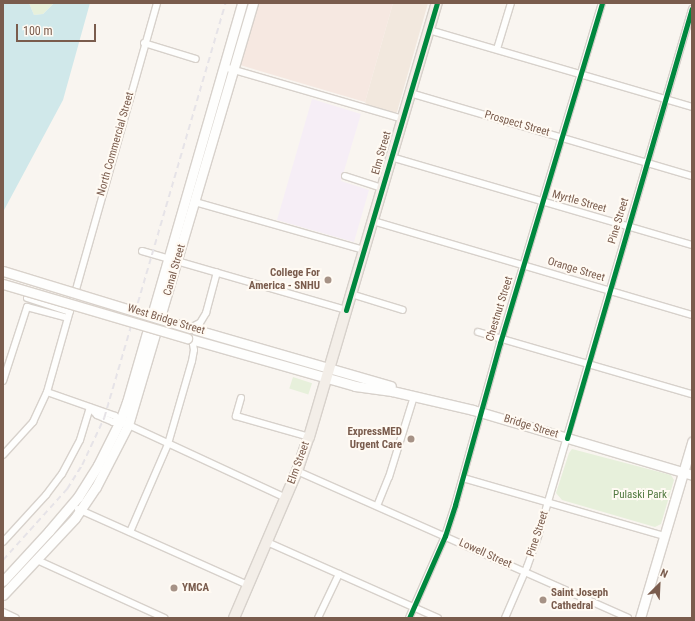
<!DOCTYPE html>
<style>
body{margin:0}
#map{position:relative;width:695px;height:621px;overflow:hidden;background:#f9f5f0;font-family:"Roboto Condensed",sans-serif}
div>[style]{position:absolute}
.residential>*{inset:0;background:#f2e8de}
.commercial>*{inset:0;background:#f6e8e1}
.education>*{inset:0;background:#f6eef6}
.green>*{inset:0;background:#e7f0db;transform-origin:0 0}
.water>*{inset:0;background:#d0e8ea}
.roads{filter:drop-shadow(1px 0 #d7d1cb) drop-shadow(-1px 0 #d7d1cb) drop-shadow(0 1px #d7d1cb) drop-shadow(0 -1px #d7d1cb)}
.street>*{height:6px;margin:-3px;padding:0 3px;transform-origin:3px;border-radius:3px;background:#fefefd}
.secondary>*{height:9px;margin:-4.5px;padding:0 4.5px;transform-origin:4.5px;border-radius:4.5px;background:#fefefd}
.primary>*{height:10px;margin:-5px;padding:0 5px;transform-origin:5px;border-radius:5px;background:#f3eee8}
.rail>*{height:1.5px;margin-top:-0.75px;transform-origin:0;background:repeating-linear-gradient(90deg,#e6e3e7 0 6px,transparent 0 10px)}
.bridges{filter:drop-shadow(1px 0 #d9d2cb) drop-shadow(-1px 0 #d9d2cb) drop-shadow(0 1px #d9d2cb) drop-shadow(0 -1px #d9d2cb)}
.secondary-bridge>*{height:9px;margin:-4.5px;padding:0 4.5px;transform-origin:4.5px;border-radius:4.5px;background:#fefefd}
.cycleway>*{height:5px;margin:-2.5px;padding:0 2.5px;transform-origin:2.5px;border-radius:2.5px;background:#00873e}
.dots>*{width:11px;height:11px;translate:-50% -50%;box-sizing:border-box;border:2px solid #fffaf3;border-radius:50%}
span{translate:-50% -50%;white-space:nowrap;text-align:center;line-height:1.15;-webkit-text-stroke:4px #fffaf3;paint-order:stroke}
.street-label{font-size:11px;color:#7a5c4d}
.poi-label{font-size:11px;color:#7a5c4d;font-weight:700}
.right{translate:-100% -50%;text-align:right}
.left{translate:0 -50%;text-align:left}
.park-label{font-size:11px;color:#537a41}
.frame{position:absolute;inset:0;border:4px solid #7a5c4d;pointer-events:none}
.north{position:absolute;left:639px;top:565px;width:40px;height:40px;-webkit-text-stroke:3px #fffaf3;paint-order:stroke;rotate:24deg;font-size:11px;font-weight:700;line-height:16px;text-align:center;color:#7a5c4d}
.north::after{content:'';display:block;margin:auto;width:14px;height:18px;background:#7a5c4d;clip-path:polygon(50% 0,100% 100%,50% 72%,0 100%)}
.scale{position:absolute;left:16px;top:24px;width:80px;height:18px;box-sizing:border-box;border:2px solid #7a5c4d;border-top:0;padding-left:5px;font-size:12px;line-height:14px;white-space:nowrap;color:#7a5c4d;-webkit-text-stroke:3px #fffaf3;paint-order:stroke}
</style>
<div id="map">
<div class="residential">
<div style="clip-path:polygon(393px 3px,428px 3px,397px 112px,392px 113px,368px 106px,365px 102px)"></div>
</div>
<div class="commercial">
<div style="clip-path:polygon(259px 3px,393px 3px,365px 102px,240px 65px)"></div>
</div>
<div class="education">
<div style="clip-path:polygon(312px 99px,361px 114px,341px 181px,369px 190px,354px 242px,277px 220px)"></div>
</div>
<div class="green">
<div style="clip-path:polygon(29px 3px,54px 3px,43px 14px,34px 15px)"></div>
<div style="left:293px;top:377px;width:20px;height:12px;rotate:18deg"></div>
<div style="clip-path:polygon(572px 449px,671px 475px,674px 480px,661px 524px,655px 527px,562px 500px,556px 493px,569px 453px)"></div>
</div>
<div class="water">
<div style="clip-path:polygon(3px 3px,29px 3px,34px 15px,43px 14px,54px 3px,90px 3px,63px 100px,3px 212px)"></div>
</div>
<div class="roads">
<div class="street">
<div style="left:429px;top:30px;width:274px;rotate:16.3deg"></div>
<div style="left:144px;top:43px;width:54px;rotate:17.1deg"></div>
<div style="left:497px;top:49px;width:48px;rotate:-73.1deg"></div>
<div style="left:224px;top:67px;width:186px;rotate:16.2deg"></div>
<div style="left:410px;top:93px;width:294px;rotate:16.4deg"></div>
<div style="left:391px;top:157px;width:314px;rotate:16.3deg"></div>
<div style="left:345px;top:176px;width:40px;rotate:18deg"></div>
<div style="left:195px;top:202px;width:176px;rotate:15.9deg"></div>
<div style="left:373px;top:221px;width:333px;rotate:16.4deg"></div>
<div style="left:142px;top:251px;width:212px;rotate:16.1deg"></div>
<div style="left:351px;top:294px;width:54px;rotate:17.1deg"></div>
<div style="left:27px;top:298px;width:45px;rotate:18deg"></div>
<div style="left:190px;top:328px;width:11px;rotate:-27deg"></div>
<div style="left:200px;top:323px;width:12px;rotate:-59deg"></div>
<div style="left:206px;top:313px;width:42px;rotate:-75deg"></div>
<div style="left:478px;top:332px;width:223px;rotate:16.2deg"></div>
<div style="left:3px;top:381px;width:78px;rotate:-72deg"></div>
<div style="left:27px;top:307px;width:42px;rotate:15deg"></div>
<div style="left:47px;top:392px;width:72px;rotate:19.4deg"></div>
<div style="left:115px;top:416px;width:7px;rotate:45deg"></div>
<div style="left:120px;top:421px;width:183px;rotate:24.9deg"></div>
<div style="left:241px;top:398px;width:19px;rotate:106deg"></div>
<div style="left:236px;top:416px;width:76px;rotate:16deg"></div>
<div style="left:90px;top:408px;width:10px;rotate:45deg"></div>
<div style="left:97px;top:415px;width:8px;rotate:23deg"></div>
<div style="left:104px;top:418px;width:10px;rotate:24deg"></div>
<div style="left:113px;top:422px;width:7px;rotate:-8deg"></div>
<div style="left:3px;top:455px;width:45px;rotate:-47.7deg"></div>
<div style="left:33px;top:422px;width:33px;rotate:-65deg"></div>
<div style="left:47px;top:392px;width:404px;rotate:-74.2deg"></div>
<div style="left:297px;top:471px;width:362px;rotate:23.9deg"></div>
<div style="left:463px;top:478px;width:209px;rotate:16.1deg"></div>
<div style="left:377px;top:506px;width:31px;rotate:-68deg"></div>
<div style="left:389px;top:477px;width:85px;rotate:-72.8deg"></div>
<div style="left:78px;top:509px;width:186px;rotate:24.1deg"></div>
<div style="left:130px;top:532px;width:96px;rotate:-66.6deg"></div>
<div style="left:168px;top:444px;width:86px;rotate:-73.9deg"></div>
<div style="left:192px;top:361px;width:11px;rotate:-80deg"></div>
<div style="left:194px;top:350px;width:11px;rotate:-100deg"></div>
<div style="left:3px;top:542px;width:64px;rotate:-47.5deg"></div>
<div style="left:46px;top:495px;width:26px;rotate:-53deg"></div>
<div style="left:62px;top:474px;width:38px;rotate:-62deg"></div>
<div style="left:80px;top:440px;width:34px;rotate:-73deg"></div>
<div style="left:267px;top:542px;width:187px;rotate:24deg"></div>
<div style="left:37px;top:560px;width:140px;rotate:24.5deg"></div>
<div style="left:3px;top:612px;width:14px;rotate:25deg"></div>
<div style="left:318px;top:618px;width:49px;rotate:-64.5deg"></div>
<div style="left:409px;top:618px;width:90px;rotate:-66.3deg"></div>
<div style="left:445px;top:536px;width:33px;rotate:-72deg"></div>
<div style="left:455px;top:505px;width:168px;rotate:-74.5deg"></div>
<div style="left:500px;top:343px;width:355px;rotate:-73.3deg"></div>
<div style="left:505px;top:618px;width:56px;rotate:-66.7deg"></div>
<div style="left:527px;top:567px;width:33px;rotate:-70deg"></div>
<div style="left:538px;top:536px;width:549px;rotate:-73.71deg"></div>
</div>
<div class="secondary">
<div style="left:190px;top:328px;width:209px;rotate:16.1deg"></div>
<div style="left:187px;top:338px;width:175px;rotate:15.9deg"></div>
<div style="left:355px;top:386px;width:37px;rotate:8deg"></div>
<div style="left:392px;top:391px;width:83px;rotate:13.2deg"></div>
<div style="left:473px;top:410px;width:228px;rotate:16.5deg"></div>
<div style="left:3px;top:581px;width:68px;rotate:-47.4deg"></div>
<div style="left:49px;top:531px;width:45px;rotate:-49.5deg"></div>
<div style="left:78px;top:497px;width:38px;rotate:-58deg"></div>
<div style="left:98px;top:465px;width:49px;rotate:-63.4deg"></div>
<div style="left:120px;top:421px;width:20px;rotate:-70deg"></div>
<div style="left:127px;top:402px;width:415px;rotate:-73.9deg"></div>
<div style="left:3px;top:595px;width:105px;rotate:-46.9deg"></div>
<div style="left:75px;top:518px;width:37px;rotate:-56deg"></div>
<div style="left:96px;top:487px;width:70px;rotate:-62.7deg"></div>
<div style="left:128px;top:425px;width:440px;rotate:-73.5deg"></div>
<div style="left:640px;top:618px;width:184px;rotate:-73.5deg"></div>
</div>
<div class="primary">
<div style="left:234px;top:618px;width:160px;rotate:-66.8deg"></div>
<div style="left:297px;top:471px;width:36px;rotate:-71deg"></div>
<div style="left:309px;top:437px;width:452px;rotate:-73.6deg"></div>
</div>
</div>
<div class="rail">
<div style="left:3px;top:560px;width:96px;rotate:-48deg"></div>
<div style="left:67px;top:489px;width:28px;rotate:-58deg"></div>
<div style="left:82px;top:465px;width:52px;rotate:-64.9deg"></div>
<div style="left:104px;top:418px;width:432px;rotate:-73.7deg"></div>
</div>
<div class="bridges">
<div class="secondary-bridge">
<div style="left:3px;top:271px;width:195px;rotate:17deg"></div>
<div style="left:3px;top:284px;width:192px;rotate:16.4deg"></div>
</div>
</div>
<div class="cycleway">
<div style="left:346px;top:310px;width:320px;rotate:-73.5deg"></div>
<div style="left:567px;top:438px;width:447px;rotate:-73.8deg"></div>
<div style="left:409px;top:618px;width:90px;rotate:-66.3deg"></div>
<div style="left:445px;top:536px;width:33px;rotate:-72deg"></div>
<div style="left:455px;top:505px;width:168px;rotate:-74.5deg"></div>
<div style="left:500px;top:343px;width:355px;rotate:-73.3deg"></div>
</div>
<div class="dots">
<div style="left:328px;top:280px;background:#a69286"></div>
<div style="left:411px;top:439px;background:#a69286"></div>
<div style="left:174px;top:588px;background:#a69286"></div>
<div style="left:543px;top:600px;background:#a69286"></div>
</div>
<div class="street-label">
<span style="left:517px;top:124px;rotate:16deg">Prospect Street</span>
<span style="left:116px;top:144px;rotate:-74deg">North Commercial Street</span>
<span style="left:382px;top:153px;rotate:-74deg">Elm Street</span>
<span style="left:579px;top:202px;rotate:16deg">Myrtle Street</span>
<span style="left:619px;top:221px;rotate:-73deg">Pine Street</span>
<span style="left:175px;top:270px;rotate:-74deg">Canal Street</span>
<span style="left:576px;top:270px;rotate:17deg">Orange Street</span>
<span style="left:500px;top:309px;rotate:-73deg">Chestnut Street</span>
<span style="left:166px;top:320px;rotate:17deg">West Bridge Street</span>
<span style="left:531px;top:427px;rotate:17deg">Bridge Street</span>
<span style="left:299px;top:463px;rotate:-70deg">Elm Street</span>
<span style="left:538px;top:534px;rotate:-72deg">Pine Street</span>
<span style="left:485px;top:554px;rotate:24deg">Lowell Street</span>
</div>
<div class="poi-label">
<span class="right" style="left:320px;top:280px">College For<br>America - SNHU</span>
<span class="right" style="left:402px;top:439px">ExpressMED<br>Urgent Care</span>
<span class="left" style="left:182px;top:588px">YMCA</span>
<span class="left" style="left:551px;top:600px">Saint Joseph<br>Cathedral</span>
</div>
<div class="park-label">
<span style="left:640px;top:495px">Pulaski Park</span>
</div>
<div class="frame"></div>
<div class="north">N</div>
<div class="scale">100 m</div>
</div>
